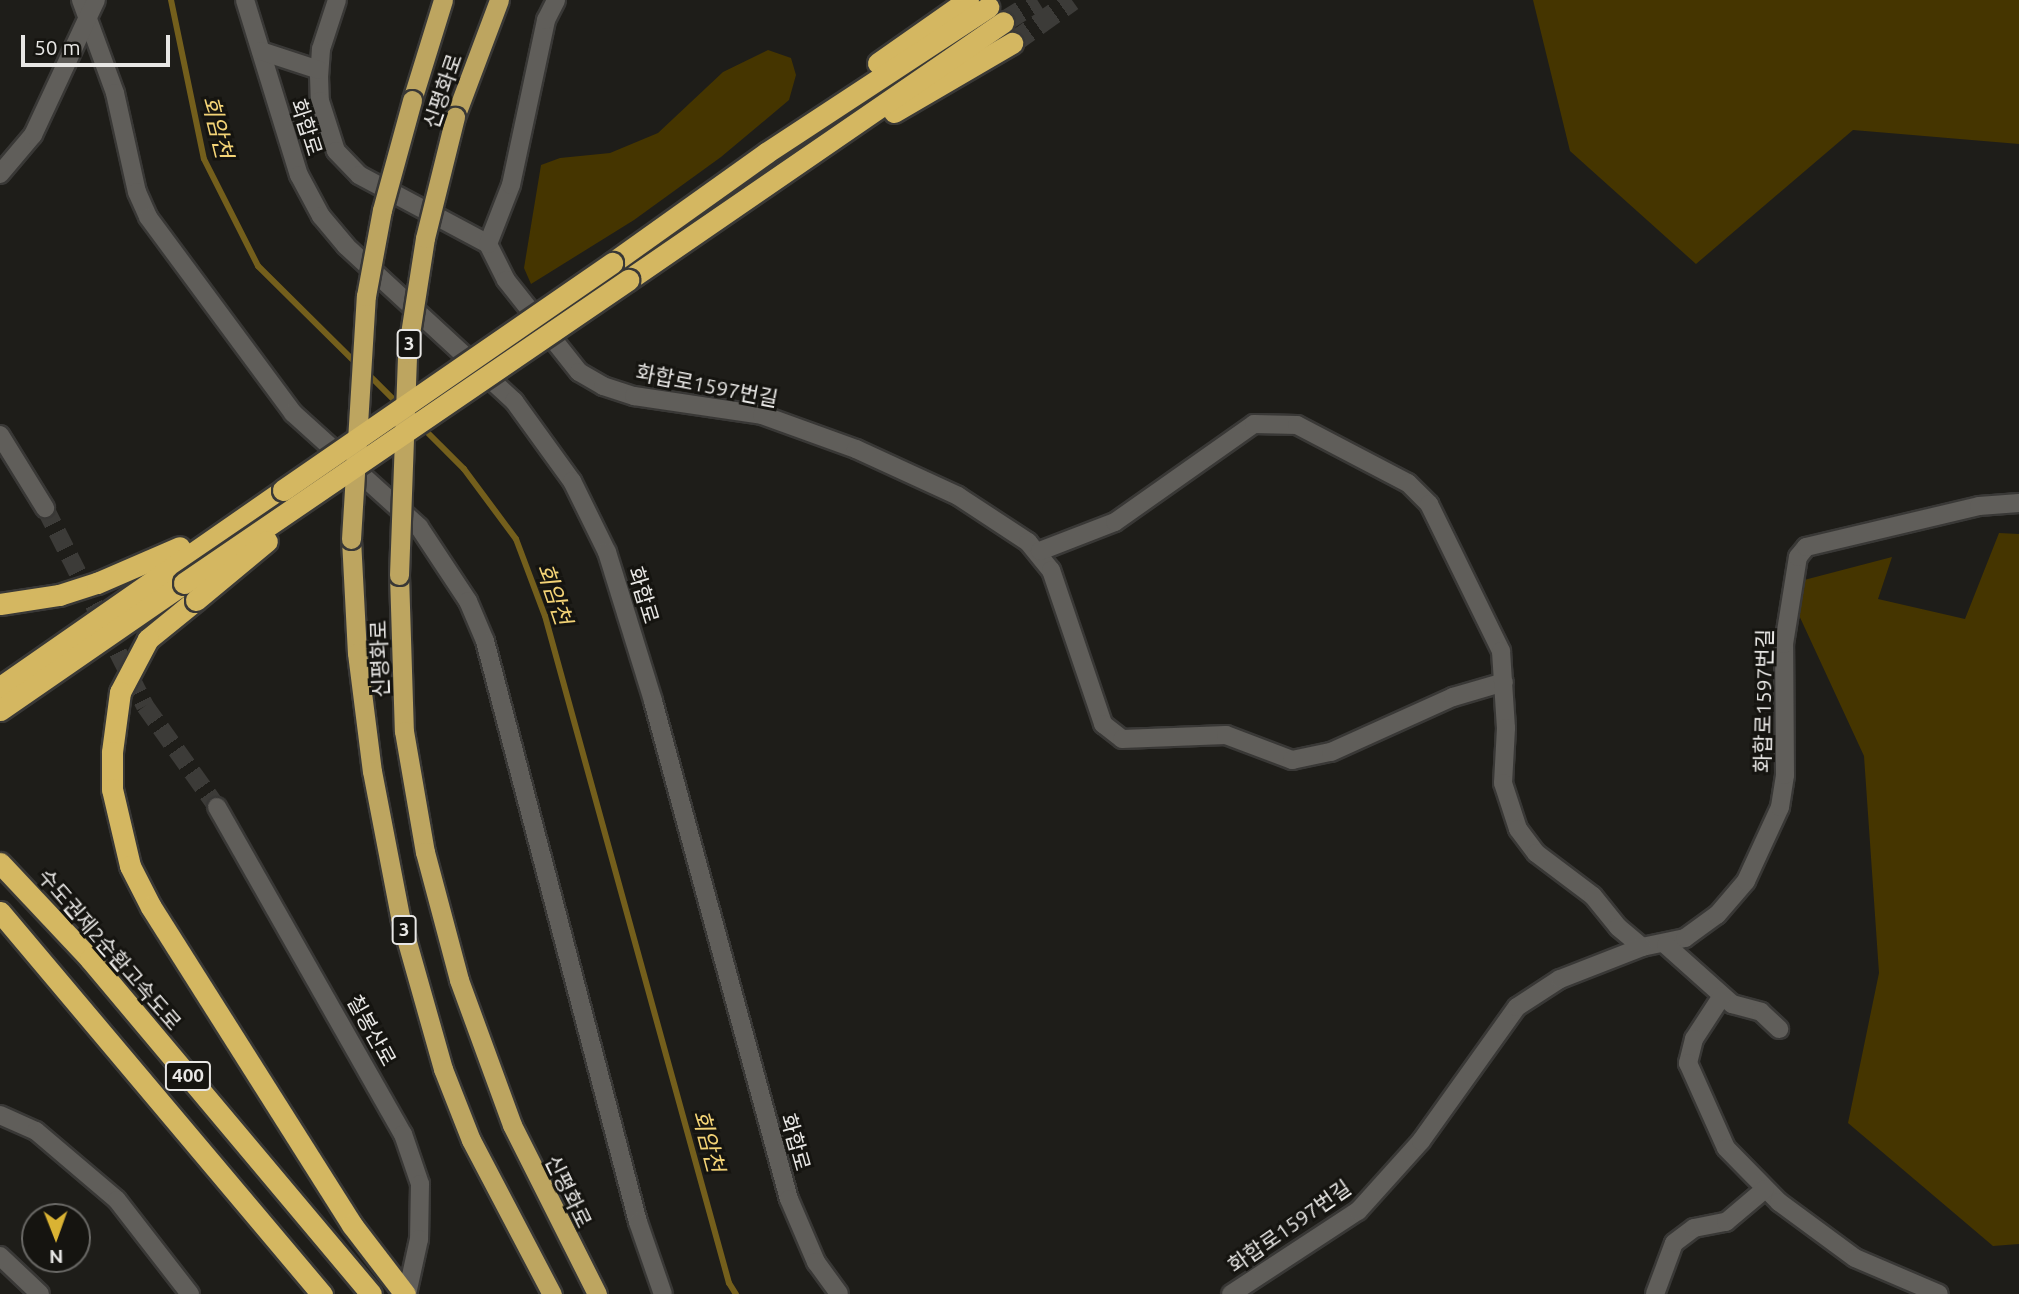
<!DOCTYPE html>
<meta charset="utf-8">
<style>
body{margin:0}
#map{position:relative;width:2019px;height:1294px;overflow:hidden;background:#1e1d19;font-family:Ubuntu,"Noto Sans KR",sans-serif}
div>[style]{position:absolute}
.green>*{inset:0;background:#453500}
.stream>*{height:6px;margin:-3px;padding:0 3px;transform-origin:3px;border-radius:3px;background:#745f1c}
.minor-tunnel>*{height:18px;margin-top:-9px;transform-origin:0;background:repeating-linear-gradient(90deg,#3c3b38 0 18px,transparent 0 27px)}
.motorway-tunnel>*{height:21px;margin-top:-10.5px;transform-origin:0;background:repeating-linear-gradient(90deg,#3c3b38 0 21px,transparent 0 31px)}
.roads{filter:drop-shadow(2px 0 #393836) drop-shadow(-2px 0 #393836) drop-shadow(0 2px #393836) drop-shadow(0 -2px #393836)}
.minor>*{height:18px;margin:-9px;padding:0 9px;transform-origin:9px;border-radius:9px;background:#605e5a}
.tertiary>*{height:18px;margin:-9px;padding:0 9px;transform-origin:9px;border-radius:9px;background:#605e5a}
.trunk>*{height:19px;margin:-9.5px;padding:0 9.5px;transform-origin:9.5px;border-radius:9.5px;background:#bda560}
.motorway>*{height:21px;margin:-10.5px;padding:0 10.5px;transform-origin:10.5px;border-radius:10.5px;background:#d4b761}
.bridges{filter:drop-shadow(2px 0 #393836) drop-shadow(-2px 0 #393836) drop-shadow(0 2px #393836) drop-shadow(0 -2px #393836)}
.trunk-bridge>*{height:19px;margin:-9.5px;padding:0 9.5px;transform-origin:9.5px;border-radius:9.5px;background:#bda560}
.motorway-bridge>*{height:21px;margin:-10.5px;padding:0 10.5px;transform-origin:10.5px;border-radius:10.5px;background:#d4b761}
span{translate:-50% -50%;white-space:nowrap;text-align:center;line-height:1.15;-webkit-text-stroke:6px #151410;paint-order:stroke}
.shield-label span{padding:2px 5px;background:#151410;border:2px solid;border-radius:5px;-webkit-text-stroke-width:0}
.shield-label{font-size:19px;color:#e8e7e5;font-weight:700}
.street-label{font-size:21px;color:#e8e7e5}
.water-label{font-size:23px;color:#f3d376;font-style:italic}
.north{position:absolute;left:21px;top:1203px;width:70px;height:70px;box-sizing:border-box;background:#151410;border:2px solid #696865;border-radius:50%;rotate:179deg;font-size:19px;font-weight:700;line-height:28px;text-align:center;color:#e8e7e5}
.north::after{content:'';display:block;margin:auto;width:24px;height:32px;background:#dab333;clip-path:polygon(50% 0,100% 100%,50% 72%,0 100%)}
.scale{position:absolute;left:21px;top:35px;width:149px;height:32px;box-sizing:border-box;border:4px solid #e8e7e5;border-top:0;padding-left:9px;font-size:21px;line-height:24px;white-space:nowrap;color:#e8e7e5;-webkit-text-stroke:5px #151410;paint-order:stroke}
</style>
<div id="map">
<div class="green">
<div style="clip-path:polygon(1533px 0,2019px 0,2019px 144px,1853px 130px,1696px 264px,1570px 151px)"></div>
<div style="clip-path:polygon(768px 50px,791px 58px,796px 75px,789px 100px,721px 157px,634px 220px,531px 284px,524px 268px,541px 165px,560px 158px,610px 153px,658px 133px,723px 72px)"></div>
<div style="clip-path:polygon(1999px 533px,2019px 534px,2019px 1244px,1993px 1246px,1848px 1123px,1879px 973px,1864px 756px,1785px 585px,1892px 557px,1878px 599px,1965px 619px)"></div>
</div>
<div class="stream">
<div style="left:171px;top:0;width:162px;rotate:78.3deg"></div>
<div style="left:204px;top:159px;width:120px;rotate:63.2deg"></div>
<div style="left:258px;top:266px;width:139px;rotate:44.7deg"></div>
<div style="left:365px;top:371px;width:49px;rotate:45deg"></div>
<div style="left:420px;top:425px;width:62px;rotate:45deg"></div>
<div style="left:464px;top:469px;width:87px;rotate:53.4deg"></div>
<div style="left:516px;top:539px;width:82px;rotate:69.4deg"></div>
<div style="left:545px;top:616px;width:692px;rotate:74.58deg"></div>
<div style="left:729px;top:1283px;width:13px;rotate:58deg"></div>
</div>
<div class="minor-tunnel">
<div style="left:45px;top:508px;width:222px;rotate:63.2deg"></div>
<div style="left:145px;top:706px;width:124px;rotate:54.5deg"></div>
</div>
<div class="motorway-tunnel">
<div style="left:1003px;top:22px;width:41px;rotate:-32.2deg"></div>
<div style="left:1012px;top:43px;width:74px;rotate:-35.6deg"></div>
</div>
<div class="roads">
<div class="minor">
<div style="left:81px;top:0;width:99px;rotate:69.9deg"></div>
<div style="left:115px;top:93px;width:101px;rotate:77.5deg"></div>
<div style="left:137px;top:192px;width:27px;rotate:66deg"></div>
<div style="left:148px;top:217px;width:244px;rotate:53.5deg"></div>
<div style="left:293px;top:413px;width:170px;rotate:42.1deg"></div>
<div style="left:419px;top:527px;width:89px;rotate:56.5deg"></div>
<div style="left:468px;top:601px;width:43px;rotate:67deg"></div>
<div style="left:485px;top:641px;width:601px;rotate:75.25deg"></div>
<div style="left:638px;top:1222px;width:76px;rotate:70.9deg"></div>
<div style="left:245px;top:0;width:183px;rotate:72.9deg"></div>
<div style="left:299px;top:175px;width:47px;rotate:61.8deg"></div>
<div style="left:321px;top:216px;width:39px;rotate:50deg"></div>
<div style="left:346px;top:246px;width:229px;rotate:42.7deg"></div>
<div style="left:514px;top:401px;width:99px;rotate:54.1deg"></div>
<div style="left:572px;top:481px;width:79px;rotate:63.8deg"></div>
<div style="left:607px;top:552px;width:156px;rotate:72.8deg"></div>
<div style="left:653px;top:701px;width:516px;rotate:74.73deg"></div>
<div style="left:789px;top:1199px;width:69px;rotate:66.8deg"></div>
<div style="left:816px;top:1262px;width:39px;rotate:54deg"></div>
<div style="left:337px;top:0;width:52px;rotate:108.1deg"></div>
<div style="left:321px;top:49px;width:27px;rotate:94deg"></div>
<div style="left:319px;top:76px;width:25px;rotate:88deg"></div>
<div style="left:320px;top:101px;width:52px;rotate:72.3deg"></div>
<div style="left:336px;top:151px;width:33px;rotate:46deg"></div>
<div style="left:359px;top:175px;width:146px;rotate:28.1deg"></div>
<div style="left:261px;top:51px;width:61px;rotate:18.1deg"></div>
<div style="left:0;top:174px;width:51px;rotate:-49.8deg"></div>
<div style="left:33px;top:135px;width:149px;rotate:-65deg"></div>
<div style="left:488px;top:244px;width:40px;rotate:63.4deg"></div>
<div style="left:506px;top:280px;width:117px;rotate:51.6deg"></div>
<div style="left:579px;top:372px;width:28px;rotate:30deg"></div>
<div style="left:603px;top:386px;width:33px;rotate:18deg"></div>
<div style="left:634px;top:396px;width:129px;rotate:8.4deg"></div>
<div style="left:762px;top:415px;width:100px;rotate:19.9deg"></div>
<div style="left:856px;top:449px;width:112px;rotate:24.7deg"></div>
<div style="left:958px;top:496px;width:84px;rotate:33.3deg"></div>
<div style="left:1028px;top:542px;width:36px;rotate:51deg"></div>
<div style="left:1051px;top:570px;width:163px;rotate:71.3deg"></div>
<div style="left:1103px;top:724px;width:24px;rotate:38deg"></div>
<div style="left:1122px;top:739px;width:104px;rotate:-2.2deg"></div>
<div style="left:1226px;top:735px;width:71px;rotate:20.7deg"></div>
<div style="left:1292px;top:760px;width:40px;rotate:-12deg"></div>
<div style="left:1331px;top:752px;width:134px;rotate:-24.3deg"></div>
<div style="left:1453px;top:697px;width:53px;rotate:-16.4deg"></div>
<div style="left:488px;top:244px;width:63px;rotate:-68.7deg"></div>
<div style="left:511px;top:185px;width:169px;rotate:-78deg"></div>
<div style="left:546px;top:20px;width:22px;rotate:-63deg"></div>
<div style="left:0;top:435px;width:86px;rotate:58.3deg"></div>
<div style="left:1040px;top:551px;width:80px;rotate:-21.1deg"></div>
<div style="left:1115px;top:522px;width:170px;rotate:-35.2deg"></div>
<div style="left:1254px;top:424px;width:43px;rotate:1.3deg"></div>
<div style="left:1297px;top:425px;width:125px;rotate:27.6deg"></div>
<div style="left:1408px;top:483px;width:30px;rotate:45deg"></div>
<div style="left:1429px;top:504px;width:164px;rotate:63.9deg"></div>
<div style="left:1501px;top:651px;width:77px;rotate:86.3deg"></div>
<div style="left:1506px;top:728px;width:55px;rotate:93.1deg"></div>
<div style="left:1503px;top:783px;width:48px;rotate:71.9deg"></div>
<div style="left:1518px;top:829px;width:30px;rotate:53deg"></div>
<div style="left:1536px;top:853px;width:71px;rotate:37deg"></div>
<div style="left:1593px;top:896px;width:40px;rotate:51deg"></div>
<div style="left:1618px;top:927px;width:31px;rotate:40deg"></div>
<div style="left:1642px;top:947px;width:44px;rotate:-11.8deg"></div>
<div style="left:1685px;top:938px;width:39px;rotate:-36deg"></div>
<div style="left:1717px;top:915px;width:45px;rotate:-49.5deg"></div>
<div style="left:1746px;top:881px;width:81px;rotate:-65.3deg"></div>
<div style="left:1780px;top:807px;width:32px;rotate:-81deg"></div>
<div style="left:1785px;top:775px;width:131px;rotate:-90.4deg"></div>
<div style="left:1784px;top:644px;width:88px;rotate:-80.9deg"></div>
<div style="left:1798px;top:557px;width:13px;rotate:-51deg"></div>
<div style="left:1806px;top:547px;width:178px;rotate:-13.3deg"></div>
<div style="left:1979px;top:506px;width:40px;rotate:-4.3deg"></div>
<div style="left:217px;top:807px;width:376px;rotate:60.4deg"></div>
<div style="left:403px;top:1134px;width:53px;rotate:71.2deg"></div>
<div style="left:420px;top:1184px;width:55px;rotate:91deg"></div>
<div style="left:419px;top:1239px;width:56px;rotate:102.3deg"></div>
<div style="left:1666px;top:945px;width:89px;rotate:41.8deg"></div>
<div style="left:1732px;top:1004px;width:30px;rotate:15deg"></div>
<div style="left:1761px;top:1012px;width:25px;rotate:43deg"></div>
<div style="left:1722px;top:996px;width:51px;rotate:123.1deg"></div>
<div style="left:1694px;top:1039px;width:25px;rotate:104deg"></div>
<div style="left:1688px;top:1063px;width:93px;rotate:65.9deg"></div>
<div style="left:1726px;top:1148px;width:76px;rotate:45.5deg"></div>
<div style="left:1779px;top:1202px;width:94px;rotate:36.4deg"></div>
<div style="left:1855px;top:1258px;width:91px;rotate:23.2deg"></div>
<div style="left:0;top:1115px;width:39px;rotate:24deg"></div>
<div style="left:36px;top:1131px;width:106px;rotate:40.4deg"></div>
<div style="left:117px;top:1200px;width:119px;rotate:52.2deg"></div>
<div style="left:1231px;top:1294px;width:152px;rotate:-33.2deg"></div>
<div style="left:1358px;top:1211px;width:94px;rotate:-48deg"></div>
<div style="left:1421px;top:1141px;width:165px;rotate:-54.4deg"></div>
<div style="left:1517px;top:1007px;width:51px;rotate:-33.1deg"></div>
<div style="left:1560px;top:979px;width:88px;rotate:-21.3deg"></div>
<div style="left:1655px;top:1294px;width:54px;rotate:-69.6deg"></div>
<div style="left:1674px;top:1243px;width:25px;rotate:-37deg"></div>
<div style="left:1694px;top:1228px;width:33px;rotate:-11deg"></div>
<div style="left:1726px;top:1222px;width:51px;rotate:-40.2deg"></div>
</div>
<div class="tertiary">
<div style="left:0;top:1256px;width:55px;rotate:43.5deg"></div>
</div>
<div class="trunk">
<div style="left:412px;top:100px;width:105px;rotate:-72.8deg"></div>
<div style="left:455px;top:117px;width:125px;rotate:-69.4deg"></div>
<div style="left:351px;top:539px;width:114px;rotate:87deg"></div>
<div style="left:357px;top:653px;width:119px;rotate:82.8deg"></div>
<div style="left:372px;top:771px;width:149px;rotate:79.1deg"></div>
<div style="left:400px;top:917px;width:158px;rotate:74.2deg"></div>
<div style="left:443px;top:1069px;width:76px;rotate:68.5deg"></div>
<div style="left:471px;top:1140px;width:174px;rotate:62.3deg"></div>
<div style="left:399px;top:575px;width:156px;rotate:88.2deg"></div>
<div style="left:404px;top:731px;width:123px;rotate:80.2deg"></div>
<div style="left:425px;top:852px;width:132px;rotate:75.1deg"></div>
<div style="left:459px;top:980px;width:154px;rotate:69.9deg"></div>
<div style="left:512px;top:1125px;width:189px;rotate:63.3deg"></div>
</div>
<div class="motorway">
<div style="left:878px;top:63px;width:110px;rotate:-35deg"></div>
<div style="left:894px;top:112px;width:137px;rotate:-30.3deg"></div>
<div style="left:612px;top:263px;width:189px;rotate:-35.5deg"></div>
<div style="left:766px;top:153px;width:266px;rotate:-33.3deg"></div>
<div style="left:628px;top:280px;width:455px;rotate:-34.5deg"></div>
<div style="left:196px;top:600px;width:62px;rotate:140.9deg"></div>
<div style="left:148px;top:639px;width:60px;rotate:117.8deg"></div>
<div style="left:120px;top:692px;width:61px;rotate:97.6deg"></div>
<div style="left:112px;top:752px;width:37px;rotate:90deg"></div>
<div style="left:112px;top:789px;width:79px;rotate:76.8deg"></div>
<div style="left:130px;top:866px;width:46px;rotate:62.9deg"></div>
<div style="left:151px;top:907px;width:376px;rotate:57.7deg"></div>
<div style="left:352px;top:1225px;width:87px;rotate:52.5deg"></div>
<div style="left:0;top:604px;width:60px;rotate:-8.7deg"></div>
<div style="left:59px;top:595px;width:40px;rotate:-18deg"></div>
<div style="left:97px;top:583px;width:90px;rotate:-23.4deg"></div>
<div style="left:0;top:687px;width:345px;rotate:-34.8deg"></div>
<div style="left:0;top:710px;width:224px;rotate:-34.6deg"></div>
<div style="left:0;top:863px;width:132px;rotate:46.8deg"></div>
<div style="left:90px;top:959px;width:437px;rotate:50deg"></div>
<div style="left:0;top:912px;width:500px;rotate:49.9deg"></div>
</div>
</div>
<div class="bridges">
<div class="trunk-bridge">
<div style="left:351px;top:539px;width:243px;rotate:-86.5deg"></div>
<div style="left:366px;top:296px;width:87px;rotate:-79.5deg"></div>
<div style="left:382px;top:210px;width:114px;rotate:-74.7deg"></div>
<div style="left:399px;top:575px;width:222px;rotate:-87.9deg"></div>
<div style="left:407px;top:353px;width:116px;rotate:-81.1deg"></div>
<div style="left:425px;top:238px;width:125px;rotate:-76.1deg"></div>
</div>
<div class="motorway-bridge">
<div style="left:283px;top:490px;width:400px;rotate:-34.6deg"></div>
<div style="left:184px;top:583px;width:538px;rotate:-34.31deg"></div>
<div style="left:196px;top:600px;width:92px;rotate:-39.7deg"></div>
</div>
</div>
<div class="shield-label">
<span style="left:409px;top:344px">3</span>
<span style="left:404px;top:930px">3</span>
<span style="left:188px;top:1076px">400</span>
</div>
<div class="street-label">
<span style="left:442px;top:91px;rotate:-71deg">신평화로</span>
<span style="left:307px;top:127px;rotate:72deg">화합로</span>
<span style="left:707px;top:385px;rotate:11deg">화합로1597번길</span>
<span style="left:644px;top:595px;rotate:73deg">화합로</span>
<span style="left:379px;top:659px;rotate:-92deg">신평화로</span>
<span style="left:1763px;top:701px;rotate:-89deg">화합로1597번길</span>
<span style="left:110px;top:949px;rotate:49deg">수도권제2순환고속도로</span>
<span style="left:372px;top:1030px;rotate:61deg">칠봉산로</span>
<span style="left:796px;top:1142px;rotate:74deg">화합로</span>
<span style="left:569px;top:1191px;rotate:64deg">신평화로</span>
<span style="left:1289px;top:1226px;rotate:-35deg">화합로1597번길</span>
</div>
<div class="water-label">
<span style="left:217px;top:127px;rotate:76deg">회암천</span>
<span style="left:554px;top:594px;rotate:71deg">회암천</span>
<span style="left:708px;top:1141px;rotate:75deg">회암천</span>
</div>
<div class="north">N</div>
<div class="scale">50 m</div>
</div>
